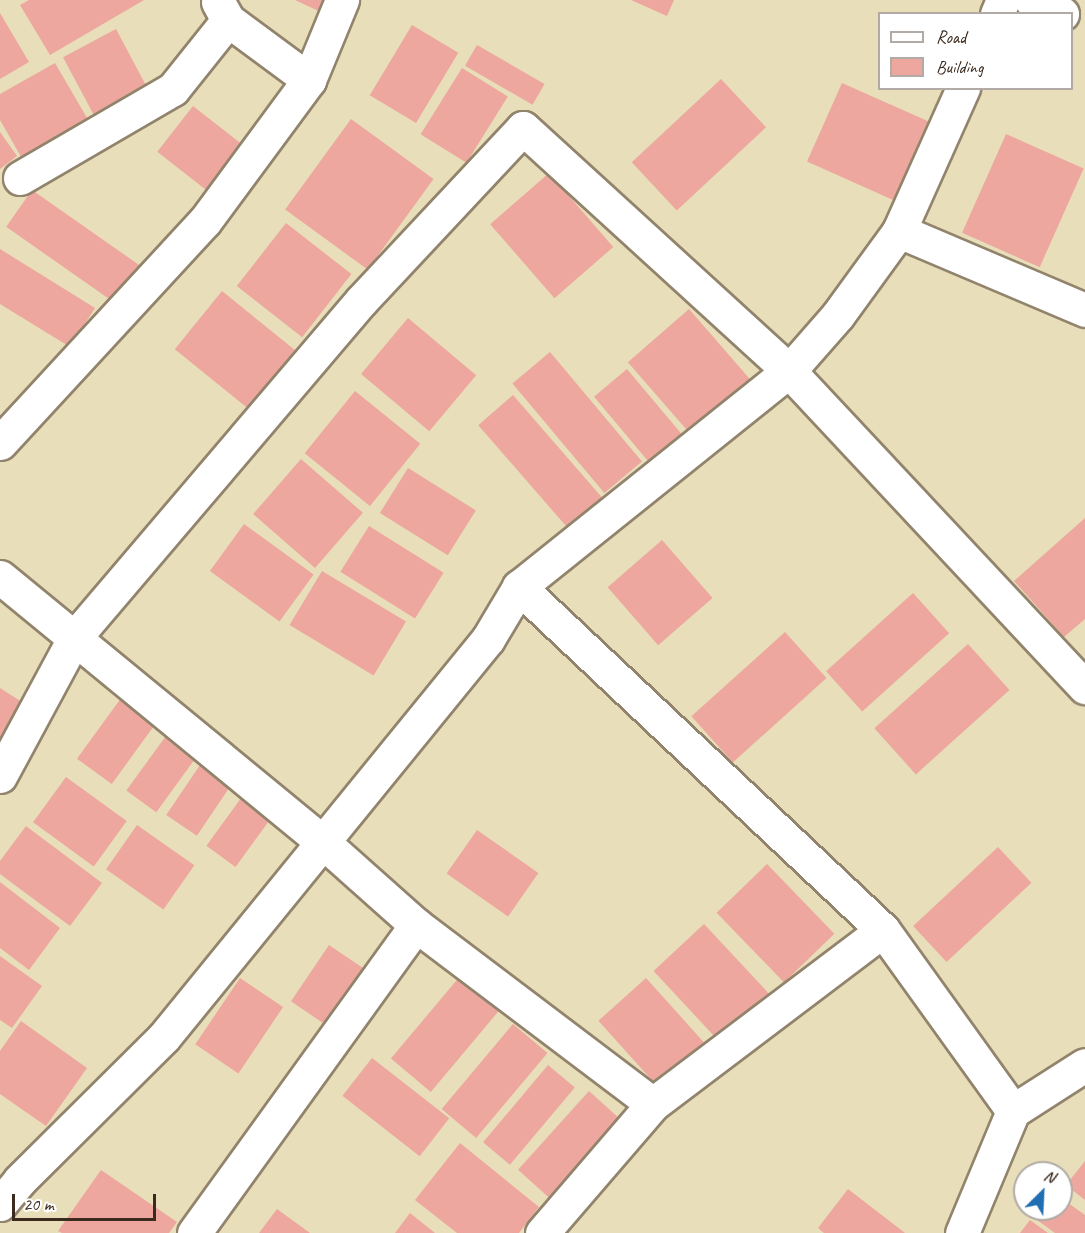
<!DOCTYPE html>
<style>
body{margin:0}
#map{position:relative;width:1085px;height:1233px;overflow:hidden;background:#e8deba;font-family:Caveat,sans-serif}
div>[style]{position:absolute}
.building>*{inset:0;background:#eda79e;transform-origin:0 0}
.roads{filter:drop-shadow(2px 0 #92846c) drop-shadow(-2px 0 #92846c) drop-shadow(0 2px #92846c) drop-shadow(0 -2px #92846c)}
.minor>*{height:33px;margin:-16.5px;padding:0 16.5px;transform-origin:16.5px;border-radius:16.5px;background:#fff}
span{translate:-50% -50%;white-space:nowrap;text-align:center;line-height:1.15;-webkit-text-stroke:5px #fff;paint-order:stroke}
.legend{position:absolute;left:878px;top:12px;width:195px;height:78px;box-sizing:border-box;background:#fff;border:2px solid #b1aaa5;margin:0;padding:8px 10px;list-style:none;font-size:18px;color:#3b2a1e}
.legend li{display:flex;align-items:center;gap:12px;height:30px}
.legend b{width:30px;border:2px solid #b1aaa5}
.north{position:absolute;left:1013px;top:1161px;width:60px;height:60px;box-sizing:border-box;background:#fff;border:2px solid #b1aaa5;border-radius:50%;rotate:24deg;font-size:16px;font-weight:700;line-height:24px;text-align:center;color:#3b2a1e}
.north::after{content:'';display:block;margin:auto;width:21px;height:27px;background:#1f6fb2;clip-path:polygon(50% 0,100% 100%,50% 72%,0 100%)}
.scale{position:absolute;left:12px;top:1194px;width:144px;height:27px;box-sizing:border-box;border:3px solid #3b2a1e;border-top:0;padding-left:8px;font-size:18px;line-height:21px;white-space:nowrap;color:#3b2a1e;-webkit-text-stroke:4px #fff;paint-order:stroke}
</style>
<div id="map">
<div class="building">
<div style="clip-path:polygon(29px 0,144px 0,50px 55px,20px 5px)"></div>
<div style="clip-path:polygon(295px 0,334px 0,327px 15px)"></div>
<div style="clip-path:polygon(631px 0,674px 0,667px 16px)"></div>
<div style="clip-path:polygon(0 13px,29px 62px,0 79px)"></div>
<div style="left:412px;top:25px;width:54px;height:82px;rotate:31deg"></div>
<div style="left:116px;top:29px;width:71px;height:60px;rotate:62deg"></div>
<div style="left:477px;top:45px;width:78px;height:24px;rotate:30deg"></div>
<div style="clip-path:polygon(55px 63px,90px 123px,24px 162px,0 120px,0 94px)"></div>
<div style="left:462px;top:68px;width:54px;height:78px;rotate:32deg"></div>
<div style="left:721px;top:79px;width:66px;height:122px;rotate:47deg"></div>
<div style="left:842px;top:83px;width:98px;height:86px;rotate:24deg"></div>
<div style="left:193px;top:106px;width:73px;height:58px;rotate:38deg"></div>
<div style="left:351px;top:119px;width:102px;height:112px;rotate:36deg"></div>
<div style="clip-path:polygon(0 132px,17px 156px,0 169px)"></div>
<div style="left:1006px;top:134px;width:85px;height:108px;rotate:24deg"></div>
<div style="left:549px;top:173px;width:98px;height:78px;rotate:49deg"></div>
<div style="left:32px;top:190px;width:132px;height:45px;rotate:35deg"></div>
<div style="left:286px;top:223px;width:83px;height:80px;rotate:38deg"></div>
<div style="clip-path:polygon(0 249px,95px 308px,70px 347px,0 304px)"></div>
<div style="left:222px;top:291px;width:99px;height:75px;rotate:39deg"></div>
<div style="left:689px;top:309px;width:95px;height:81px;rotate:49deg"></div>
<div style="left:408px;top:318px;width:89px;height:73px;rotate:40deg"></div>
<div style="left:550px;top:352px;width:143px;height:49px;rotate:50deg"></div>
<div style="left:627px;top:369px;width:98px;height:43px;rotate:50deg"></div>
<div style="left:355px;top:391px;width:84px;height:80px;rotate:39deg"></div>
<div style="left:513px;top:395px;width:138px;height:46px;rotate:49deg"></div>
<div style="left:301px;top:459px;width:82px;height:73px;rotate:41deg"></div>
<div style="left:408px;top:468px;width:80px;height:53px;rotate:32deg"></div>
<div style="clip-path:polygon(1085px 518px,1085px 619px,1064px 637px,1014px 581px)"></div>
<div style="left:244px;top:524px;width:86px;height:58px;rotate:36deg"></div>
<div style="left:369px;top:526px;width:88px;height:54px;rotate:32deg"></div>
<div style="left:662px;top:540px;width:77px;height:72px;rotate:49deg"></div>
<div style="left:322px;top:571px;width:98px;height:63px;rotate:31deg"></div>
<div style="left:913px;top:593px;width:54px;height:117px;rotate:48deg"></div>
<div style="left:785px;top:632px;width:62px;height:126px;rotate:48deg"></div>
<div style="left:968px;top:644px;width:62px;height:126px;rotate:48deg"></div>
<div style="clip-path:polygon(0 688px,28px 706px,0 749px)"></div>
<div style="left:124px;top:694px;width:43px;height:80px;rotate:36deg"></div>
<div style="left:171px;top:729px;width:37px;height:76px;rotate:36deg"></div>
<div style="left:202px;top:762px;width:37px;height:64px;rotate:34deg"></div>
<div style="left:66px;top:777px;width:75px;height:56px;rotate:36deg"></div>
<div style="left:244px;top:794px;width:36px;height:64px;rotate:36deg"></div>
<div style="left:137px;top:825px;width:70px;height:54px;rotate:35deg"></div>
<div style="clip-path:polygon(26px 826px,102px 883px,70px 926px,0 874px,0 861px)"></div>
<div style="left:477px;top:830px;width:75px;height:53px;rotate:35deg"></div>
<div style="left:998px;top:847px;width:49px;height:116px;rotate:47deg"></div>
<div style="left:767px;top:864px;width:97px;height:70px;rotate:46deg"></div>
<div style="clip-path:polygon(0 882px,60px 928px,29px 970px,0 948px)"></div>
<div style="left:704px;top:924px;width:100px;height:69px;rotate:47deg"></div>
<div style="left:329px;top:945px;width:45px;height:68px;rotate:34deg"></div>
<div style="clip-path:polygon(0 956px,42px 986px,12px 1028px,0 1020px)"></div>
<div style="left:461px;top:975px;width:52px;height:109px;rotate:40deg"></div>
<div style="left:240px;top:978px;width:52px;height:80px;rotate:34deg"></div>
<div style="left:646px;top:978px;width:91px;height:64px;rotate:48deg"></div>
<div style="clip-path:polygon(21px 1021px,87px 1068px,46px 1126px,0 1094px,0 1051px)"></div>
<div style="left:513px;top:1024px;width:45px;height:111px;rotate:40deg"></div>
<div style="left:372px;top:1058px;width:98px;height:48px;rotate:38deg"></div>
<div style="left:548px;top:1065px;width:35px;height:101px;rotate:40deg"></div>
<div style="left:589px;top:1091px;width:51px;height:106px;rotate:42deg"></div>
<div style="clip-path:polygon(460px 1143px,539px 1207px,519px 1233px,457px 1233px,415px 1200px)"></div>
<div style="clip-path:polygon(1085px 1161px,1085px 1200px,1066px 1185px)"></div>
<div style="clip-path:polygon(101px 1170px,177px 1222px,169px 1233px,62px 1233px,58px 1231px)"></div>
<div style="clip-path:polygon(848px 1189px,905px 1233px,824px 1233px,818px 1228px)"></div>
<div style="clip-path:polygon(1061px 1198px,1085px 1215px,1085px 1233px,1055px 1233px,1033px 1217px,1038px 1209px,1061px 1209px)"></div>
<div style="clip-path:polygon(277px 1209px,310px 1233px,259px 1233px)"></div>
<div style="clip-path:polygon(410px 1213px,435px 1233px,395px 1233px)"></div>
<div style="clip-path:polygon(1030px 1220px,1048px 1233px,1020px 1233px)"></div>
</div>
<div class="roads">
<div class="minor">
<div style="left:1031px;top:0;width:34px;rotate:24deg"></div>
<div style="left:218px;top:2px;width:21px;rotate:61deg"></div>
<div style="left:228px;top:20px;width:101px;rotate:36.5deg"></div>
<div style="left:997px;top:14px;width:15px;rotate:-67deg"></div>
<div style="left:20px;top:178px;width:177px;rotate:-30.2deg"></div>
<div style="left:173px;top:89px;width:88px;rotate:-51.4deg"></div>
<div style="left:899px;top:231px;width:202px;rotate:23deg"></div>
<div style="left:0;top:443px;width:302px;rotate:-47.3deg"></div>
<div style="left:205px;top:221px;width:175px;rotate:-53.6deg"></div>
<div style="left:309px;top:80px;width:87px;rotate:-67.6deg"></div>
<div style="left:0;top:577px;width:419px;rotate:39.4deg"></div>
<div style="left:324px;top:843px;width:123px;rotate:41.7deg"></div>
<div style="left:416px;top:925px;width:297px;rotate:37.1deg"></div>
<div style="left:519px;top:587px;width:500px;rotate:43.3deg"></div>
<div style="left:883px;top:930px;width:223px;rotate:54.3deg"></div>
<div style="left:0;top:776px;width:158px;rotate:-61.7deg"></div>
<div style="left:75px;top:637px;width:441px;rotate:-49.6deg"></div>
<div style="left:361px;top:301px;width:237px;rotate:-46.9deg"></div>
<div style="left:523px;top:128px;width:360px;rotate:42.4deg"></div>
<div style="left:789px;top:371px;width:433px;rotate:46.9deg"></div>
<div style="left:0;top:1204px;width:30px;rotate:-50deg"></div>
<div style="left:19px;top:1181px;width:204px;rotate:-44.8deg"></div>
<div style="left:164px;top:1037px;width:513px;rotate:-50.85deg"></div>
<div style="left:488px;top:639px;width:61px;rotate:-59.2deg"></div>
<div style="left:519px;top:587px;width:346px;rotate:-38.7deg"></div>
<div style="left:789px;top:371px;width:74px;rotate:-48.8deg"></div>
<div style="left:838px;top:315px;width:104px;rotate:-54deg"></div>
<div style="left:899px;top:231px;width:157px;rotate:-65.9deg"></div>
<div style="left:194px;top:1233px;width:380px;rotate:-54.2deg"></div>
<div style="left:542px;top:1233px;width:170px;rotate:-49.3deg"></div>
<div style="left:653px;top:1104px;width:288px;rotate:-37.1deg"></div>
<div style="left:962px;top:1233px;width:132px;rotate:-67.3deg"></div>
<div style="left:1013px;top:1111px;width:85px;rotate:-32.6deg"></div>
</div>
</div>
<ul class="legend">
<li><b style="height:8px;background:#fff"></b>Road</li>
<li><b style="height:16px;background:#eda79e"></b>Building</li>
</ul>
<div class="north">N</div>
<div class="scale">20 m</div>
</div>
